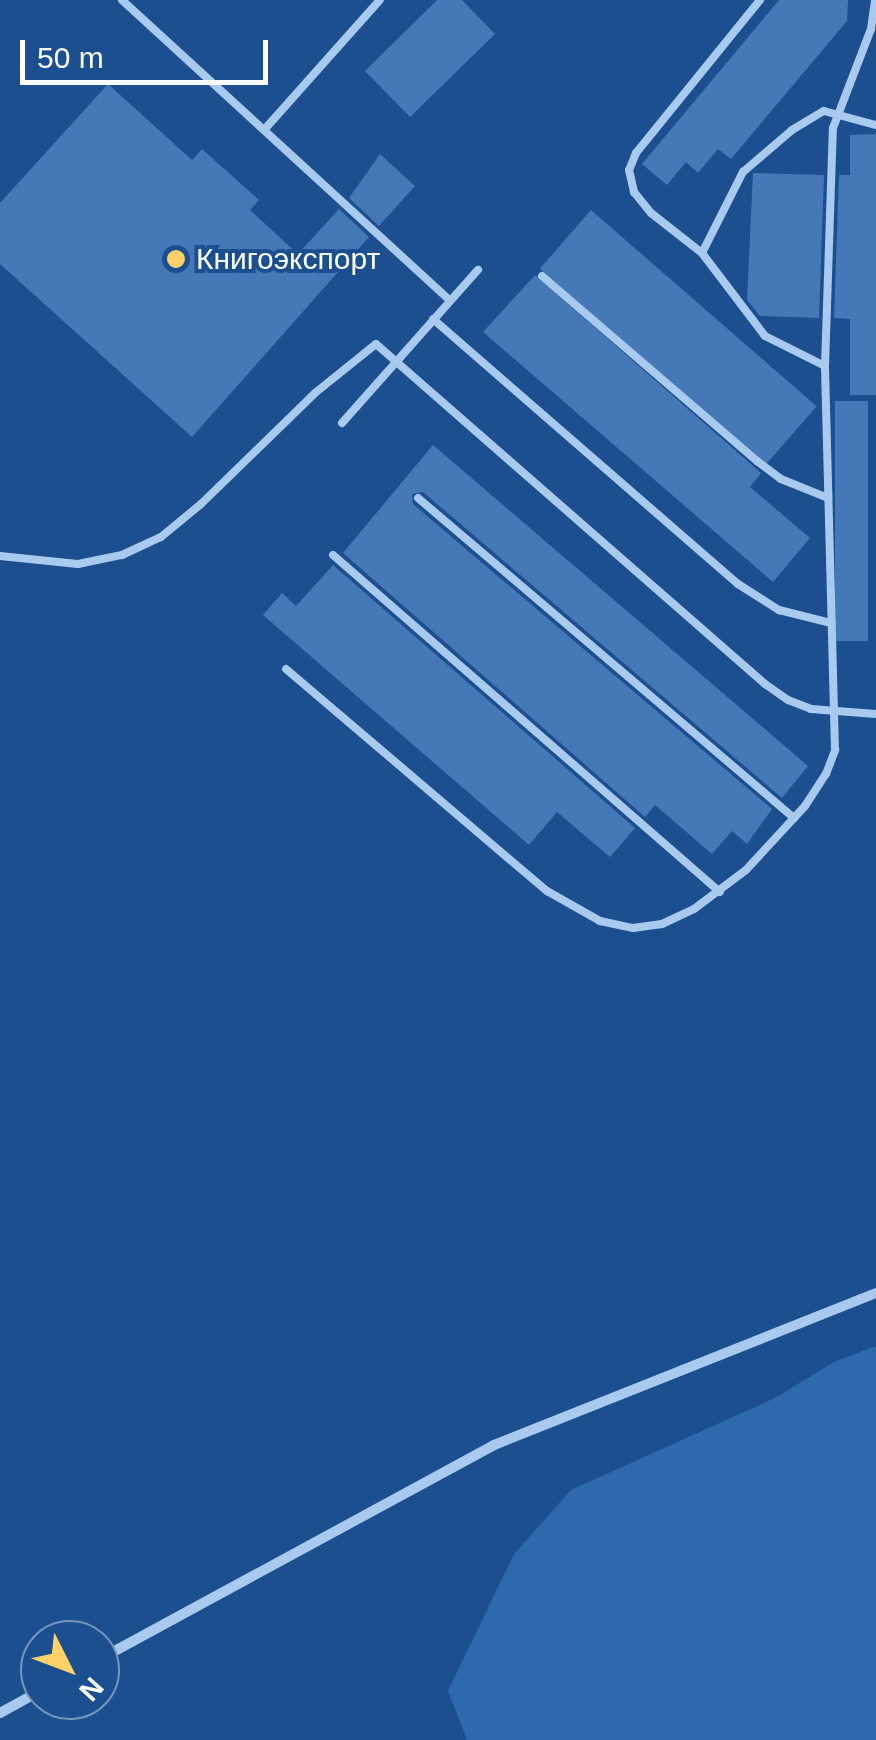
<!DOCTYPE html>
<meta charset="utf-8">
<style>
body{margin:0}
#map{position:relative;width:876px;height:1740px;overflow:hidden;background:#1b4f8f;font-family:Arial,sans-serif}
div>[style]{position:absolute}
.green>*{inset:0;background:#2e69ad}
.building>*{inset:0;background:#4478b7;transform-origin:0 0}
.service>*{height:8px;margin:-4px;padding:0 4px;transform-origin:4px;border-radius:4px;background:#a9c9ee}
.minor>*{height:10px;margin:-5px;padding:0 5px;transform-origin:5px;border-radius:5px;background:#a9c9ee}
.dots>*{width:28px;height:28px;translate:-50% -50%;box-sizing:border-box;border:5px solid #1b4f8f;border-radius:50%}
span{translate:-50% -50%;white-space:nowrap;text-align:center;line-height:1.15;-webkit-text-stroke:8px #1b4f8f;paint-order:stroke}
.poi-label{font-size:30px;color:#fff}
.left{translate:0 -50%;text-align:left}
.north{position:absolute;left:20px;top:1620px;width:100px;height:100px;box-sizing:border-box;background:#1b4f8f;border:2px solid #7695bc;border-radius:50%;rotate:132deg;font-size:28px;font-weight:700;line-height:40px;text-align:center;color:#fff}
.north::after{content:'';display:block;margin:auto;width:35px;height:45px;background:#ffd166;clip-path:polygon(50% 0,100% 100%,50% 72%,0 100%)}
.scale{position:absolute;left:20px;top:40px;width:248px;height:45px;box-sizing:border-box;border:5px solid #fff;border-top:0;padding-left:12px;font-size:30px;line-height:35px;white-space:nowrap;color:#fff;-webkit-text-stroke:8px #1b4f8f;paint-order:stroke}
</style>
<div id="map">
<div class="green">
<div style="clip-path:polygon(876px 1346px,876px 1740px,467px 1740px,448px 1691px,514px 1554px,571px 1490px,775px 1398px,834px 1362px)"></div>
</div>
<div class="building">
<div style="clip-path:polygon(437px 0,462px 0,495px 34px,410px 117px,365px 71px)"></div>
<div style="clip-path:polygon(779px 0,848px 0,847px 21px,731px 159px,718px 149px,698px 173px,686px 162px,667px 185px,642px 164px)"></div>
<div style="clip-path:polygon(108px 84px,192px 160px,202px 149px,259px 200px,250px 210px,298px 254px,339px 209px,369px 237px,192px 437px,0 264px,0 203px)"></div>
<div style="clip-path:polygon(876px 134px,876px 395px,850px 395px,850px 319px,834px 318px,839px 175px,850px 175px,850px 135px)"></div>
<div style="clip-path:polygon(380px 154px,415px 186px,379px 226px,349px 198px)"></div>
<div style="clip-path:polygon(753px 173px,824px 175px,819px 318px,760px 316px,747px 300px)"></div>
<div style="left:591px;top:210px;width:299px;height:78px;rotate:41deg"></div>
<div style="clip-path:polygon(535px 275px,761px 473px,750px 487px,810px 538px,773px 582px,483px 332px)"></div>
<div style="left:835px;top:401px;width:33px;height:240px"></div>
<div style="clip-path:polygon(433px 445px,808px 766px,782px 798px,423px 492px,412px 494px,413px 504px,772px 809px,747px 844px,732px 831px,712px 854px,655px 805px,645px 817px,343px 553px)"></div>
<div style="clip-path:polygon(333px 565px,635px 828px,610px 857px,557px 812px,529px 845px,263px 615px,282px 593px,296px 606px)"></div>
</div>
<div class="service">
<div style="left:122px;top:0;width:445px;rotate:42.5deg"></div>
<div style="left:760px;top:0;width:197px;rotate:129deg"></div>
<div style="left:636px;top:153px;width:18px;rotate:112deg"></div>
<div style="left:629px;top:170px;width:23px;rotate:77deg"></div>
<div style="left:634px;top:192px;width:27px;rotate:51deg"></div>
<div style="left:651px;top:213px;width:65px;rotate:38.1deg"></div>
<div style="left:702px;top:253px;width:104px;rotate:52.8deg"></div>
<div style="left:765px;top:336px;width:67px;rotate:26.6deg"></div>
<div style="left:264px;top:130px;width:174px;rotate:-48.3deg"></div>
<div style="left:702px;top:253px;width:91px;rotate:-63.2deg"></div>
<div style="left:743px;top:172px;width:65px;rotate:-40.6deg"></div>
<div style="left:792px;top:130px;width:37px;rotate:-31deg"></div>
<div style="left:824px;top:111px;width:54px;rotate:15.1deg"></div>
<div style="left:542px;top:276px;width:284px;rotate:40.7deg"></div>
<div style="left:757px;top:461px;width:30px;rotate:37deg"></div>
<div style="left:781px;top:479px;width:51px;rotate:22deg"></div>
<div style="left:433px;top:319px;width:404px;rotate:41deg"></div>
<div style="left:738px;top:584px;width:49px;rotate:32.4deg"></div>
<div style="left:779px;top:610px;width:54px;rotate:14deg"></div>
<div style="left:342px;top:423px;width:205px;rotate:-48.4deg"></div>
<div style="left:418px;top:498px;width:494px;rotate:40.4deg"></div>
<div style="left:333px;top:555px;width:513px;rotate:41.05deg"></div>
<div style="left:0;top:556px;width:78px;rotate:5.9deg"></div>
<div style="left:78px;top:564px;width:45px;rotate:-11.6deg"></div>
<div style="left:122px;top:555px;width:43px;rotate:-24.8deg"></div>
<div style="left:161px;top:537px;width:52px;rotate:-39.5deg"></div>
<div style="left:201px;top:504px;width:159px;rotate:-44.2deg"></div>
<div style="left:315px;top:393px;width:78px;rotate:-38.8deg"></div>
<div style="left:376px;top:344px;width:517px;rotate:41.15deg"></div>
<div style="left:765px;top:684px;width:28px;rotate:35deg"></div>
<div style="left:788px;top:700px;width:25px;rotate:21deg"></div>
<div style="left:811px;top:709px;width:65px;rotate:4.4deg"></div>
<div style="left:286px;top:669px;width:343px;rotate:40.4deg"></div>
<div style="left:547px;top:891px;width:61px;rotate:29.5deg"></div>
<div style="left:600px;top:921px;width:34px;rotate:12deg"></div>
<div style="left:633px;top:928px;width:29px;rotate:-8deg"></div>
<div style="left:662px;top:924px;width:35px;rotate:-25deg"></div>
<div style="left:694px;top:909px;width:65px;rotate:-36.9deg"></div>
<div style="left:746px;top:870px;width:87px;rotate:-47.3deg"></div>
<div style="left:805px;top:806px;width:38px;rotate:-57deg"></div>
<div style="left:826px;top:774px;width:26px;rotate:-69deg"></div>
<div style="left:835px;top:750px;width:384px;rotate:-91.5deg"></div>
<div style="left:825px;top:366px;width:238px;rotate:-88.1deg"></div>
<div style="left:833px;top:128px;width:106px;rotate:-69deg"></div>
<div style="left:871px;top:29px;width:29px;rotate:-82deg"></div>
</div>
<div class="minor">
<div style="left:100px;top:1659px;width:448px;rotate:-28.5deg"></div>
<div style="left:494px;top:1445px;width:411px;rotate:-21.7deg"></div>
<div style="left:0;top:1713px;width:46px;rotate:-28.8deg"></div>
</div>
<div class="dots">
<div style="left:176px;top:259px;background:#ffd166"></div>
</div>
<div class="poi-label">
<span class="left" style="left:196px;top:259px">Книгоэкспорт</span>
</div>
<div class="north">N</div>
<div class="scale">50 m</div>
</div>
